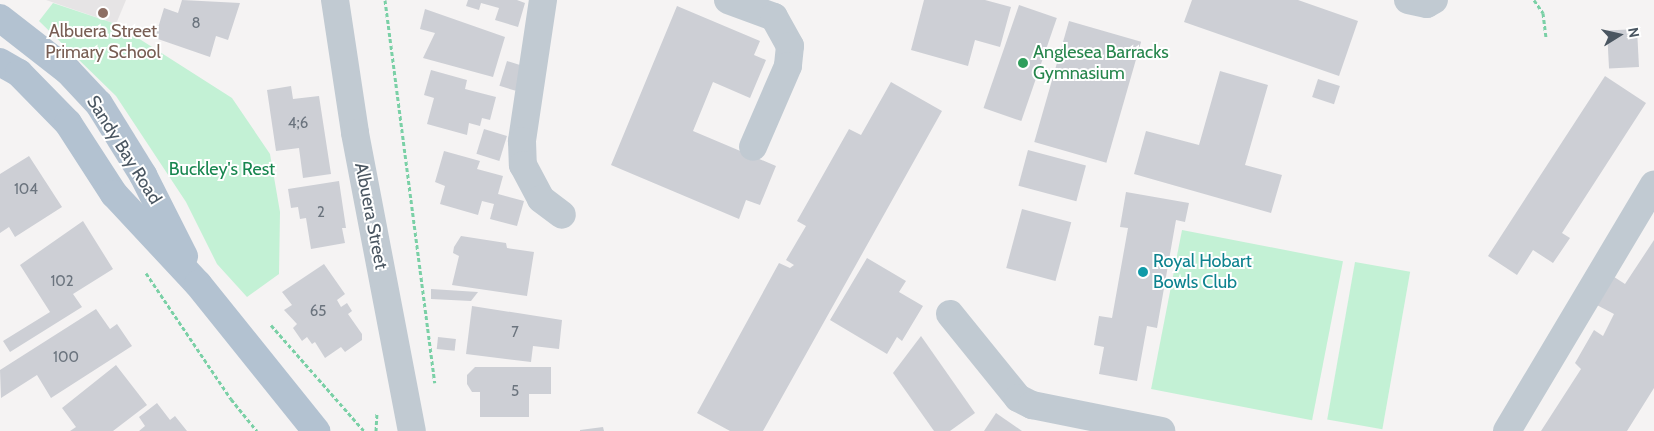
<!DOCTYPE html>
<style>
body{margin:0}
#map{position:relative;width:1654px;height:431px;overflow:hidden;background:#f5f3f3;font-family:Cabin,sans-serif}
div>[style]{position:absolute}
.education>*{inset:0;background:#e6e4e5}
.green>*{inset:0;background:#c3f1d5;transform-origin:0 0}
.building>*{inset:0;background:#cdcfd5;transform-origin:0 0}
.path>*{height:3px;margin-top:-1.5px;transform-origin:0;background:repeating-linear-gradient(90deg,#7ad0a6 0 4px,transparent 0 6.5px)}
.minor>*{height:28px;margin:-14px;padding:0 14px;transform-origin:14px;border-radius:14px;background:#c1cad2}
.major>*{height:28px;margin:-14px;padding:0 14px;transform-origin:14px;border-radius:14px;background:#b3c2d1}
.dots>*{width:14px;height:14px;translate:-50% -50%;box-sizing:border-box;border:2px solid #fff;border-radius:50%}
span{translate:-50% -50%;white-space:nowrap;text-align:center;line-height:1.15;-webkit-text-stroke:4px #fff;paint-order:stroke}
.number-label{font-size:15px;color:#6b747e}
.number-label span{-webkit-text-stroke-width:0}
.education-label{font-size:18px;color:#785e54}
.leisure-label{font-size:18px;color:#27864d}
.left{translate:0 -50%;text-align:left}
.street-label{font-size:18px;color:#4a5661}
.park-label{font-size:18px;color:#17864f}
.culture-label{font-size:18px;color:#0d838f}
.north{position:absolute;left:1594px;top:10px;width:50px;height:50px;-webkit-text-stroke:4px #fff;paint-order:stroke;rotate:80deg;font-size:14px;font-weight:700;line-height:20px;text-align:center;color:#4a5661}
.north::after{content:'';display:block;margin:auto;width:18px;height:22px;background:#4a5661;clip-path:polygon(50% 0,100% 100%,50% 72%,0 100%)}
</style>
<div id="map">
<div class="education">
<div style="clip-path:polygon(46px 0,126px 0,116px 24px)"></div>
</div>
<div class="green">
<div style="clip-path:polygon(53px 3px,116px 24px,232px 98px,270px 154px,280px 212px,279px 274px,247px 297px,217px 264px,186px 202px,116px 96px,39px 21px)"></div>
<div style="left:1182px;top:230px;width:164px;height:162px;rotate:11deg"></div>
<div style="left:1355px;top:262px;width:56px;height:160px;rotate:10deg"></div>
</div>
<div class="building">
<div style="clip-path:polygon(182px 0,240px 3px,228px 40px,216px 36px,210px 57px,155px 38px,164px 8px,178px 13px)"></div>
<div style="clip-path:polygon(468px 0,517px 0,525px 3px,518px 27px,495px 20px,499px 8px,481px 3px,479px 10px,466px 6px)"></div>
<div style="clip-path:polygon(924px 0,985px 0,1011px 7px,1000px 47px,975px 40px,968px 66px,911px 50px)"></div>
<div style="clip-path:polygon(1192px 0,1298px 0,1358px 21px,1339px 76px,1184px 22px)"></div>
<div style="left:1019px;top:5px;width:40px;height:109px;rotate:19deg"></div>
<div style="clip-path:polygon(677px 6px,760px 41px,754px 55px,766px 60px,750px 98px,713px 82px,693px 131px,776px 166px,760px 205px,746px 200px,739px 219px,611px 165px)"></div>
<div style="clip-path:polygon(425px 9px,505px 37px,493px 77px,423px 58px,435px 33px,420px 29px)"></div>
<div style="left:1069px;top:21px;width:75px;height:126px;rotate:16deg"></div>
<div style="left:1637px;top:29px;width:38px;height:30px;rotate:87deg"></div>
<div style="left:507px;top:61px;width:17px;height:26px;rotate:17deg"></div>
<div style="clip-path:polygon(431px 70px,467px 80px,465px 89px,496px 97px,490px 120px,482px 118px,480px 126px,469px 123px,467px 135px,427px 124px,434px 98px,424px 95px)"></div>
<div style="clip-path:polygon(1220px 71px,1268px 85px,1245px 165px,1282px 175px,1271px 213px,1134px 174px,1146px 131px,1199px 145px)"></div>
<div style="clip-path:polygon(1605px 76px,1646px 103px,1562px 233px,1570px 238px,1553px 263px,1533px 250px,1517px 275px,1488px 256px)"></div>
<div style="left:1318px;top:79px;width:23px;height:19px;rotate:18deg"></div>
<div style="clip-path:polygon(891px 82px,942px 111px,763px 431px,730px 431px,697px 413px,779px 263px,790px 268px,794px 265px,786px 260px,806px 226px,797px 221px,849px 129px,861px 135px)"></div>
<div style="clip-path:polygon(291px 86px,293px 99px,319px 96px,331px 174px,303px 178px,299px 148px,276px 151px,267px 90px)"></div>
<div style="left:484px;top:129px;width:24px;height:26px;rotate:17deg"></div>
<div style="left:1028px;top:150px;width:60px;height:37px;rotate:15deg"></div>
<div style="clip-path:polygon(444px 151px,480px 161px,477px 169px,503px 176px,498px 194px,524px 201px,517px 226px,490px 219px,494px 204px,482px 201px,478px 215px,440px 204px,445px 186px,435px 182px)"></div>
<div style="clip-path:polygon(29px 156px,62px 207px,15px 237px,9px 227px,0 233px,0 174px)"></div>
<div style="clip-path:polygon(339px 181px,346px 228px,342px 228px,345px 243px,311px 249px,306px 218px,300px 219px,298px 207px,291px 208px,288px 189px)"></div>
<div style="clip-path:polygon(1126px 192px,1189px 203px,1185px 222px,1176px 220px,1157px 328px,1147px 326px,1137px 381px,1099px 374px,1104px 347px,1094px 345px,1099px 316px,1112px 318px,1128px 228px,1120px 227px)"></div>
<div style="left:1022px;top:209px;width:51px;height:61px;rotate:15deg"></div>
<div style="clip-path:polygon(83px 221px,113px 269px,73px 294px,82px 307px,10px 352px,3px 341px,50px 312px,20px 265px)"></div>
<div style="clip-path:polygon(461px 236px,506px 243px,507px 248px,534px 252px,527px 296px,452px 285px,459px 256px,453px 253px,454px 247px)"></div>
<div style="clip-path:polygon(1654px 240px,1654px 388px,1627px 431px,1541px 431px,1581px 369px,1575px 363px,1594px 330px,1603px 336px,1614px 314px,1593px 303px,1608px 273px,1625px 284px)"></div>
<div style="clip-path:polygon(867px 258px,906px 281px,899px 292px,923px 306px,902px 341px,897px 337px,887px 354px,830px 320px)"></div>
<div style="clip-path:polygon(324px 264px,345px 294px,337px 300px,341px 307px,347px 303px,352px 311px,348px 314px,362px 334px,362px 340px,345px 352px,341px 347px,325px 358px,315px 342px,312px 344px,307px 337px,302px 341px,293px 328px,297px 324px,284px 310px,292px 305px,282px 292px)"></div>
<div style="clip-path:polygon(431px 289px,478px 292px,471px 301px,431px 299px)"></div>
<div style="clip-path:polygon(472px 306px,562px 320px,559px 349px,533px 346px,531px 362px,466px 354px)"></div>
<div style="clip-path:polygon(96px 309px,110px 329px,117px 324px,132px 346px,51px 398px,37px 375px,1px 398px,0 370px)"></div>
<div style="clip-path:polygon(921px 336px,975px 413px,950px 431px,934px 431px,893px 373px)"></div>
<div style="left:438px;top:337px;width:18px;height:12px;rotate:6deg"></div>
<div style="clip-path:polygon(116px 365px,147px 405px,113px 431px,70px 431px,76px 427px,62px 408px)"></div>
<div style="clip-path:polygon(475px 367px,551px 367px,551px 394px,529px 394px,529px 417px,480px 417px,480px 392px,472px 392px,467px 384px,467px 375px)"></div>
<div style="clip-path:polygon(157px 403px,170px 420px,175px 416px,187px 431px,139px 431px,145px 426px,139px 417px)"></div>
<div style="clip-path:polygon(996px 413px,1022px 431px,984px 431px)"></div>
<div style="clip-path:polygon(603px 427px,604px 431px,580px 431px,580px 430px)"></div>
</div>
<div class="path">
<div style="left:385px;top:0;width:386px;rotate:82.6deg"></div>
<div style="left:1534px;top:0;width:16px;rotate:55deg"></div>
<div style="left:1543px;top:13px;width:25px;rotate:83deg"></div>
<div style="left:146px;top:273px;width:152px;rotate:56deg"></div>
<div style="left:231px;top:399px;width:41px;rotate:50.9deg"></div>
<div style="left:271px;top:325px;width:141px;rotate:48.7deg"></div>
<div style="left:376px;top:431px;width:19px;rotate:-87deg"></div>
</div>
<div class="minor">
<div style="left:335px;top:0;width:134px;rotate:81.4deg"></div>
<div style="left:355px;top:133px;width:303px;rotate:79.2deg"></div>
<div style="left:543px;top:0;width:143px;rotate:98.5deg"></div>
<div style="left:522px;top:141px;width:24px;rotate:88deg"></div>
<div style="left:523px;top:165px;width:38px;rotate:62deg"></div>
<div style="left:541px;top:199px;width:26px;rotate:37deg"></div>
<div style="left:728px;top:0;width:49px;rotate:20.3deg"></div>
<div style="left:774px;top:17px;width:33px;rotate:61deg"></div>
<div style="left:790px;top:46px;width:20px;rotate:96deg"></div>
<div style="left:788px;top:66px;width:88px;rotate:113.4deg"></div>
<div style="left:1408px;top:0;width:19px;rotate:12deg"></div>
<div style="left:1427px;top:4px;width:8px;rotate:-30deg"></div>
<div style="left:950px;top:314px;width:108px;rotate:51deg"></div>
<div style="left:1018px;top:398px;width:16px;rotate:27deg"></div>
<div style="left:1032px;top:405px;width:132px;rotate:11.4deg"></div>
<div style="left:1507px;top:431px;width:287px;rotate:-59.2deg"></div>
</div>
<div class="major">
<div style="left:0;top:18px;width:86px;rotate:37.9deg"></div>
<div style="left:68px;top:71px;width:45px;rotate:46.8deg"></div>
<div style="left:99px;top:104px;width:84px;rotate:58.2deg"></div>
<div style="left:143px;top:175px;width:91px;rotate:63.2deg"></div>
<div style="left:0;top:62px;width:22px;rotate:30deg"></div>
<div style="left:19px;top:73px;width:70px;rotate:45.6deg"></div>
<div style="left:68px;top:123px;width:85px;rotate:57.1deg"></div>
<div style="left:114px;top:194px;width:123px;rotate:47deg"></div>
<div style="left:198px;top:284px;width:189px;rotate:51.2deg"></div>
</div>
<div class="dots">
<div style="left:103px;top:13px;background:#8d6e63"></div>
<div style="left:1023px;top:63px;background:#2e9e5b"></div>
<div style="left:1143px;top:272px;background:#0f9aa8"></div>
</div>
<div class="number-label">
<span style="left:196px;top:24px">8</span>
<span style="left:298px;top:124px">4;6</span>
<span style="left:26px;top:190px">104</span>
<span style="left:321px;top:213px">2</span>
<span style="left:62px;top:282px">102</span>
<span style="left:318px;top:312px">65</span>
<span style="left:515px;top:333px">7</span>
<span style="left:66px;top:358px">100</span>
<span style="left:515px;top:392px">5</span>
</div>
<div class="education-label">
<span style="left:103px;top:42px">Albuera Street<br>Primary School</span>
</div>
<div class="leisure-label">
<span class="left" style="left:1033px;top:63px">Anglesea Barracks<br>Gymnasium</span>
</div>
<div class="street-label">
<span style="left:124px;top:150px;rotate:58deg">Sandy Bay Road</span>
<span style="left:371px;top:216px;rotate:79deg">Albuera Street</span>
</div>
<div class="park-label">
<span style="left:222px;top:169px">Buckley's Rest</span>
</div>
<div class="culture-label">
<span class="left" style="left:1153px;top:272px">Royal Hobart<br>Bowls Club</span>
</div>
<div class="north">N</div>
</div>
